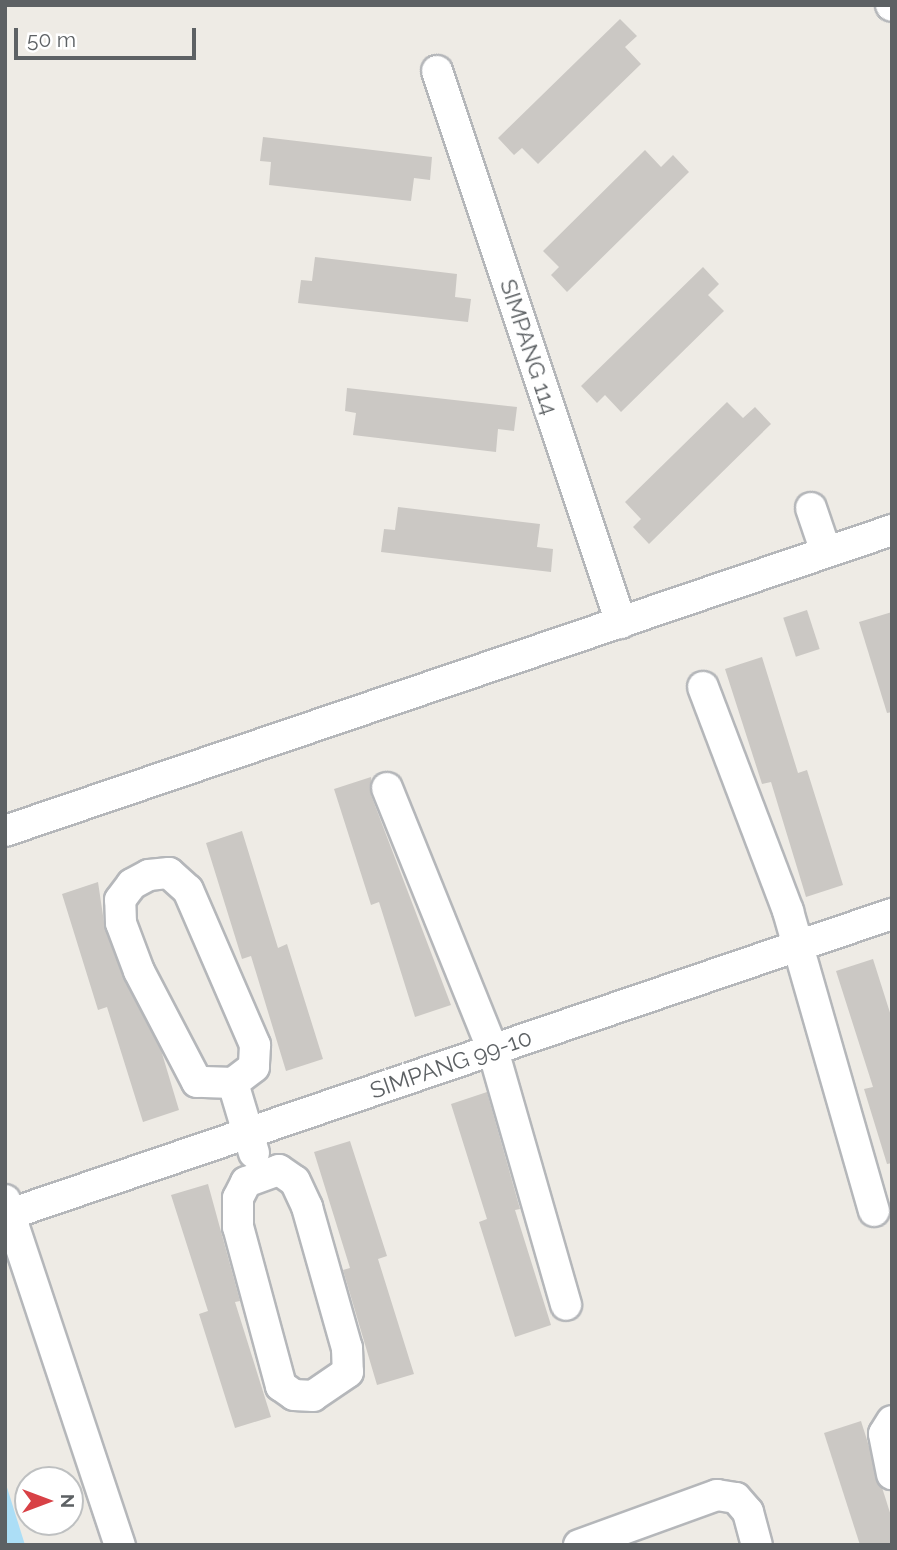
<!DOCTYPE html>
<style>
body{margin:0}
#map{position:relative;width:897px;height:1550px;overflow:hidden;background:#eeebe5;font-family:Raleway,sans-serif}
div>[style]{position:absolute}
.water>*{inset:0;background:#acdef6}
.building>*{inset:0;background:#cbc8c4;transform-origin:0 0}
.roads{filter:drop-shadow(2px 0 #b5b7ba) drop-shadow(-2px 0 #b5b7ba) drop-shadow(0 2px #b5b7ba) drop-shadow(0 -2px #b5b7ba)}
.minor>*{height:30px;margin:-15px;padding:0 15px;transform-origin:15px;border-radius:15px;background:#fff}
span{translate:-50% -50%;white-space:nowrap;text-align:center;line-height:1.15;-webkit-text-stroke:7px #fff;paint-order:stroke}
.street-label{font-size:23px;color:#5d6164}
.frame{position:absolute;inset:0;border:7px solid #5d6164;pointer-events:none}
.north{position:absolute;left:14px;top:1466px;width:70px;height:70px;box-sizing:border-box;background:#fff;border:2px solid #bec0c1;border-radius:50%;rotate:90deg;font-size:19px;font-weight:700;line-height:28px;text-align:center;color:#5d6164}
.north::after{content:'';display:block;margin:auto;width:24px;height:32px;background:#d84146;clip-path:polygon(50% 0,100% 100%,50% 72%,0 100%)}
.scale{position:absolute;left:14px;top:28px;width:182px;height:32px;box-sizing:border-box;border:4px solid #5d6164;border-top:0;padding-left:9px;font-size:21px;line-height:24px;white-space:nowrap;color:#5d6164;-webkit-text-stroke:5px #fff;paint-order:stroke}
</style>
<div id="map">
<div class="water">
<div style="clip-path:polygon(5px 1481px,25px 1545px,5px 1545px)"></div>
</div>
<div class="building">
<div style="clip-path:polygon(620px 19px,637px 36px,625px 47px,641px 64px,538px 164px,522px 148px,514px 155px,498px 138px)"></div>
<div style="clip-path:polygon(263px 137px,432px 157px,430px 180px,414px 178px,411px 201px,269px 185px,271px 162px,260px 161px)"></div>
<div style="clip-path:polygon(645px 150px,661px 167px,673px 155px,689px 172px,567px 292px,551px 275px,559px 267px,543px 251px)"></div>
<div style="clip-path:polygon(315px 257px,457px 274px,455px 297px,471px 299px,468px 322px,298px 303px,301px 280px,312px 281px)"></div>
<div style="clip-path:polygon(703px 267px,719px 284px,708px 295px,724px 311px,621px 412px,605px 395px,597px 403px,581px 386px)"></div>
<div style="clip-path:polygon(347px 388px,517px 407px,514px 431px,498px 429px,496px 452px,353px 435px,356px 413px,345px 411px)"></div>
<div style="clip-path:polygon(727px 402px,743px 418px,755px 407px,771px 424px,649px 544px,633px 527px,641px 519px,625px 502px)"></div>
<div style="clip-path:polygon(398px 507px,540px 524px,537px 547px,553px 549px,551px 572px,381px 552px,384px 529px,395px 530px)"></div>
<div style="left:807px;top:610px;width:41px;height:25px;rotate:72deg"></div>
<div style="clip-path:polygon(892px 612px,892px 712px,887px 713px,859px 622px)"></div>
<div style="clip-path:polygon(762px 657px,798px 773px,807px 770px,843px 885px,806px 897px,771px 782px,762px 784px,725px 669px)"></div>
<div style="clip-path:polygon(371px 777px,371px 795px,451px 1005px,415px 1017px,379px 902px,371px 905px,334px 789px)"></div>
<div style="clip-path:polygon(242px 831px,278px 948px,287px 944px,323px 1059px,286px 1071px,251px 956px,242px 959px,206px 843px)"></div>
<div style="clip-path:polygon(98px 882px,105px 929px,161px 1050px,179px 1110px,143px 1122px,107px 1007px,98px 1010px,62px 894px)"></div>
<div style="clip-path:polygon(873px 959px,892px 1019px,892px 1163px,887px 1164px,864px 1089px,873px 1087px,836px 971px)"></div>
<div style="clip-path:polygon(487px 1092px,520px 1209px,515px 1210px,551px 1325px,515px 1337px,479px 1222px,487px 1219px,451px 1104px)"></div>
<div style="clip-path:polygon(350px 1141px,387px 1256px,378px 1259px,414px 1374px,377px 1385px,343px 1270px,350px 1268px,314px 1152px)"></div>
<div style="clip-path:polygon(208px 1184px,240px 1301px,235px 1302px,271px 1417px,235px 1428px,199px 1314px,208px 1311px,171px 1195px)"></div>
<div style="clip-path:polygon(861px 1421px,892px 1519px,892px 1545px,860px 1545px,824px 1433px)"></div>
</div>
<div class="roads">
<div class="minor">
<div style="left:891px;top:5px;width:1px;rotate:45deg"></div>
<div style="left:437px;top:71px;width:582px;rotate:71.57deg"></div>
<div style="left:811px;top:508px;width:46px;rotate:71.2deg"></div>
<div style="left:703px;top:687px;width:240px;rotate:69.2deg"></div>
<div style="left:788px;top:911px;width:312px;rotate:74deg"></div>
<div style="left:387px;top:788px;width:283px;rotate:68deg"></div>
<div style="left:493px;top:1050px;width:265px;rotate:74deg"></div>
<div style="left:5px;top:831px;width:937px;rotate:-18.74deg"></div>
<div style="left:169px;top:873px;width:25px;rotate:42deg"></div>
<div style="left:188px;top:890px;width:169px;rotate:66.6deg"></div>
<div style="left:255px;top:1045px;width:22px;rotate:93deg"></div>
<div style="left:254px;top:1067px;width:26px;rotate:143deg"></div>
<div style="left:233px;top:1083px;width:36px;rotate:-178deg"></div>
<div style="left:197px;top:1082px;width:125px;rotate:-117.6deg"></div>
<div style="left:139px;top:971px;width:51px;rotate:-110.6deg"></div>
<div style="left:121px;top:923px;width:23px;rotate:-92deg"></div>
<div style="left:120px;top:900px;width:20px;rotate:-53deg"></div>
<div style="left:132px;top:884px;width:19px;rotate:-28deg"></div>
<div style="left:149px;top:875px;width:20px;rotate:-6deg"></div>
<div style="left:233px;top:1083px;width:73px;rotate:73.3deg"></div>
<div style="left:279px;top:1170px;width:19px;rotate:35deg"></div>
<div style="left:295px;top:1181px;width:29px;rotate:65deg"></div>
<div style="left:307px;top:1207px;width:147px;rotate:74.2deg"></div>
<div style="left:347px;top:1348px;width:24px;rotate:88deg"></div>
<div style="left:348px;top:1372px;width:42px;rotate:145.6deg"></div>
<div style="left:313px;top:1396px;width:19px;rotate:-177deg"></div>
<div style="left:294px;top:1395px;width:16px;rotate:-145deg"></div>
<div style="left:281px;top:1386px;width:165px;rotate:-105.1deg"></div>
<div style="left:238px;top:1227px;width:29px;rotate:-90deg"></div>
<div style="left:238px;top:1198px;width:18px;rotate:-63deg"></div>
<div style="left:246px;top:1182px;width:35px;rotate:-20deg"></div>
<div style="left:5px;top:1200px;width:364px;rotate:71.6deg"></div>
<div style="left:10px;top:1214px;width:932px;rotate:-18.79deg"></div>
<div style="left:892px;top:1421px;width:15px;rotate:122deg"></div>
<div style="left:884px;top:1434px;width:41px;rotate:78.7deg"></div>
<div style="left:579px;top:1545px;width:147px;rotate:-19.9deg"></div>
<div style="left:717px;top:1495px;width:19px;rotate:9deg"></div>
<div style="left:736px;top:1498px;width:18px;rotate:49deg"></div>
<div style="left:748px;top:1512px;width:34px;rotate:75deg"></div>
</div>
</div>
<div class="street-label">
<span style="left:529px;top:347px;rotate:72deg">SIMPANG 114</span>
<span style="left:451px;top:1064px;rotate:-19deg">SIMPANG 99-10</span>
</div>
<div class="frame"></div>
<div class="north">N</div>
<div class="scale">50 m</div>
</div>
